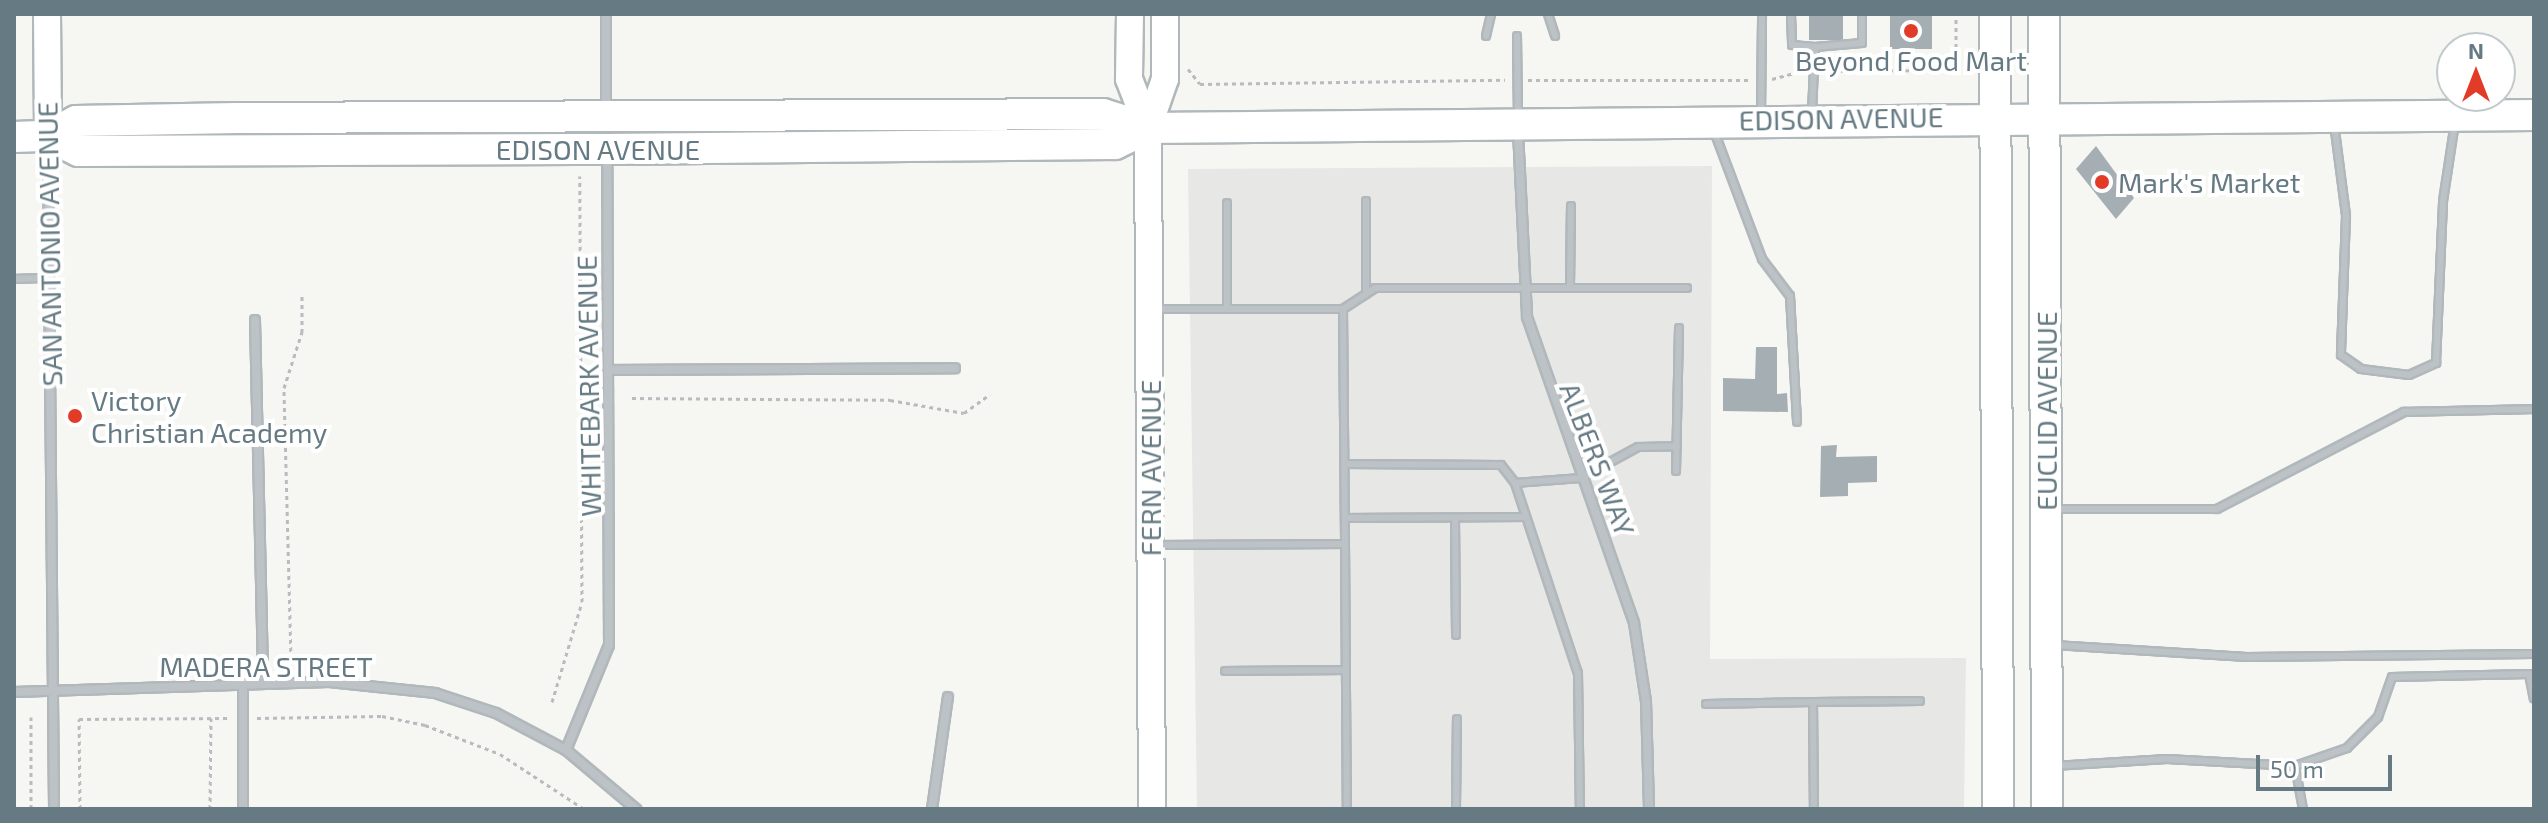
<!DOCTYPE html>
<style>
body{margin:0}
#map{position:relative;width:2548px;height:823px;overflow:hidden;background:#f6f6f2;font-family:"Exo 2",sans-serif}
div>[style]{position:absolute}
.built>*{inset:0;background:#e7e7e6}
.building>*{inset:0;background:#a5afb3;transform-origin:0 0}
.path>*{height:3px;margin-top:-1.5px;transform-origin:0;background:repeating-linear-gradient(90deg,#b9bcbe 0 4px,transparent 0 8px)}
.roads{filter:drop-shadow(2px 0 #b1b8bb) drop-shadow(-2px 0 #b1b8bb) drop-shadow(0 2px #b1b8bb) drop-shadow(0 -2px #b1b8bb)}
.lane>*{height:6px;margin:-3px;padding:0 3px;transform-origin:3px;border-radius:3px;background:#bcc2c5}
.street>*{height:8px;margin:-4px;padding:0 4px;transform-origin:4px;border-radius:4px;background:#bcc2c5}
.secondary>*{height:26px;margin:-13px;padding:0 13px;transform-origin:13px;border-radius:13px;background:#fff}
.primary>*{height:30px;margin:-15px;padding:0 15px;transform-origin:15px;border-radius:15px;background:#fff}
.dots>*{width:22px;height:22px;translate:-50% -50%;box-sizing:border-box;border:4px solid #fff;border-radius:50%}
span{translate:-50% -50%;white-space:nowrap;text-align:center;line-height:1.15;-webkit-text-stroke:8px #fff;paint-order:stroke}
.poi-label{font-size:28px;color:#657a83}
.left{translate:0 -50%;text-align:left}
.street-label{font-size:28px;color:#657a83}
.frame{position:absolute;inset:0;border:16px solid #657a83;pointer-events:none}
.north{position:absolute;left:2436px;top:32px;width:80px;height:80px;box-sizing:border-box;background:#fff;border:2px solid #c1cacd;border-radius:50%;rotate:0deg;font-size:22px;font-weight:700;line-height:32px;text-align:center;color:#657a83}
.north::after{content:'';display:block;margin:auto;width:28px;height:36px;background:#e23b27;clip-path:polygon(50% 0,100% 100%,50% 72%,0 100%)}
.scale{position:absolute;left:2256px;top:755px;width:136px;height:36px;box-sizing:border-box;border:4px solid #657a83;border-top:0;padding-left:10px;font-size:24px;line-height:28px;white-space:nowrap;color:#657a83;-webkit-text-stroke:6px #fff;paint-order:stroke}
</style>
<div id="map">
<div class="built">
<div style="clip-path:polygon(1712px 166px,1710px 659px,1966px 658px,1964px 809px,1197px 809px,1188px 169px)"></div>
</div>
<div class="building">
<div style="left:1809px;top:14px;width:34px;height:26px"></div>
<div style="left:1890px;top:14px;width:42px;height:35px"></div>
<div style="clip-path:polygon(2096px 146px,2134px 198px,2116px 219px,2076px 169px)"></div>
<div style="clip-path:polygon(1756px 347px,1777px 347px,1777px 394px,1787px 393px,1788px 412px,1723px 411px,1723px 378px,1755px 379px)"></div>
<div style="clip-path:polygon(1837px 445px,1836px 457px,1877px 456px,1877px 482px,1848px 483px,1848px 496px,1820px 497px,1821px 446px)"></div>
</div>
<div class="path">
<div style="left:1188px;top:69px;width:19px;rotate:51deg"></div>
<div style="left:1200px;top:84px;width:305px;rotate:-0.8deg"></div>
<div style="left:1825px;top:71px;width:124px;rotate:-0.5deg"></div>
<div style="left:1949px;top:70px;width:10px;rotate:-45deg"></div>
<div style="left:1956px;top:63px;width:49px;rotate:-90deg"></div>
<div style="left:1772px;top:79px;width:30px;rotate:-15deg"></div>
<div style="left:1528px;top:80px;width:220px"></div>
<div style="left:632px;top:398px;width:258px;rotate:0.4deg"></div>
<div style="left:890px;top:400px;width:75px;rotate:10deg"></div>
<div style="left:964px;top:413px;width:32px;rotate:-36deg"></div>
<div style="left:291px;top:659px;width:271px;rotate:-91.5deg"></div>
<div style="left:284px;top:388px;width:59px;rotate:-72.2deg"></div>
<div style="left:302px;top:332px;width:36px;rotate:-90deg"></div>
<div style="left:552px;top:702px;width:104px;rotate:-73.3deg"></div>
<div style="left:582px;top:602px;width:426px;rotate:-90.3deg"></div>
<div style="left:31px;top:717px;width:92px;rotate:90deg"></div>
<div style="left:257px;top:718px;width:125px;rotate:-0.9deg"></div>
<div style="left:382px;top:716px;width:44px;rotate:11.8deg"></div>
<div style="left:425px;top:725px;width:80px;rotate:21.1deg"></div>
<div style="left:500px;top:754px;width:100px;rotate:33.2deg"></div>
<div style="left:80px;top:809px;width:90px;rotate:-90.6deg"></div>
<div style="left:79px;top:719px;width:150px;rotate:-0.4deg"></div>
<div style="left:210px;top:809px;width:91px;rotate:-89.4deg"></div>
</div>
<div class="roads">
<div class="lane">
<div style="left:1548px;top:14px;width:23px;rotate:72deg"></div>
<div style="left:1791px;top:14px;width:31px;rotate:88deg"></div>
<div style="left:1792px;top:45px;width:23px;rotate:5deg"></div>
<div style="left:1486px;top:36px;width:23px;rotate:-77deg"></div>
<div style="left:1517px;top:36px;width:80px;rotate:89.3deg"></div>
<div style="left:1812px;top:112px;width:65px;rotate:-87.4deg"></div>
<div style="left:1815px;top:47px;width:47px;rotate:-4.9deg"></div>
<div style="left:1862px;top:43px;width:29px;rotate:-90deg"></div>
<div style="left:1761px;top:115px;width:101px;rotate:-89.4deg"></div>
<div style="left:2334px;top:123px;width:94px;rotate:82.6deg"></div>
<div style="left:2346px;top:216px;width:139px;rotate:92.1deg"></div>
<div style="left:2341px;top:355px;width:24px;rotate:35deg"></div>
<div style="left:2361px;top:369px;width:48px;rotate:7.1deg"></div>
<div style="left:2409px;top:375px;width:30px;rotate:-24deg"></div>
<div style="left:2436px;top:363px;width:162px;rotate:-87.5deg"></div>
<div style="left:2443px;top:201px;width:79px;rotate:-81.3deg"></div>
<div style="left:1714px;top:131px;width:137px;rotate:69.4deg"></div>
<div style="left:1762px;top:259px;width:46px;rotate:52.9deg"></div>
<div style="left:1790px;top:296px;width:126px;rotate:86.8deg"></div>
<div style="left:1366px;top:201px;width:93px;rotate:90deg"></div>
<div style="left:1227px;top:203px;width:106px;rotate:90deg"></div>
<div style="left:14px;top:279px;width:36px;rotate:-2deg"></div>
<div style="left:1570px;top:286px;width:80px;rotate:-89.3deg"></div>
<div style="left:1156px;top:309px;width:187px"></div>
<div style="left:1343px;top:309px;width:235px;rotate:89.5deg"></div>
<div style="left:1345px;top:544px;width:187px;rotate:179.7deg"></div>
<div style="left:1343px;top:309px;width:38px;rotate:-33deg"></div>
<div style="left:1375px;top:288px;width:312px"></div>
<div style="left:1344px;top:464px;width:157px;rotate:0.4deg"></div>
<div style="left:1501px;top:465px;width:23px;rotate:52deg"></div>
<div style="left:1515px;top:483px;width:200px;rotate:71.7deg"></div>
<div style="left:1578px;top:673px;width:136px;rotate:89.2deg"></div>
<div style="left:1676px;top:471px;width:143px;rotate:-88.8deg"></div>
<div style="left:1515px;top:483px;width:66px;rotate:-4.3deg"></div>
<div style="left:1581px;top:478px;width:65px;rotate:-28.5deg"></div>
<div style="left:1638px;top:447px;width:39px;rotate:-1deg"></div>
<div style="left:2054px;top:509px;width:163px"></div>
<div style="left:2217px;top:509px;width:211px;rotate:-27.4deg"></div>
<div style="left:2404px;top:412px;width:130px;rotate:-1.3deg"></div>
<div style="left:1345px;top:518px;width:181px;rotate:-0.3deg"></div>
<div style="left:1455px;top:519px;width:116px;rotate:89.5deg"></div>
<div style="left:1345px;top:544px;width:265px;rotate:89.6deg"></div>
<div style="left:2054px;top:645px;width:193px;rotate:3.6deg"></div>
<div style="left:2247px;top:657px;width:287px;rotate:-0.6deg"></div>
<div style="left:1225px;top:671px;width:121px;rotate:-0.5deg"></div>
<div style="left:1813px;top:702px;width:107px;rotate:-0.5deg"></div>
<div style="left:1706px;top:704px;width:107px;rotate:-1.1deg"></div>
<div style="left:1813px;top:702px;width:107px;rotate:89.5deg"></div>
<div style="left:2054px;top:766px;width:113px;rotate:-3.5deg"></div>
<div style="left:2167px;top:759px;width:128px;rotate:3.1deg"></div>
<div style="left:2295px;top:766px;width:55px;rotate:-19.1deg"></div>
<div style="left:2347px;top:748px;width:44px;rotate:-45deg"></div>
<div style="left:2378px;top:717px;width:42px;rotate:-70.7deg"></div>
<div style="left:2392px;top:677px;width:137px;rotate:-1.3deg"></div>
<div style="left:2529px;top:674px;width:25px;rotate:79deg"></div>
<div style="left:2295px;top:766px;width:44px;rotate:79.5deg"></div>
<div style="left:1456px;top:809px;width:90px;rotate:-89.4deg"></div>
</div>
<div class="street">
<div style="left:606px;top:14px;width:95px;rotate:90deg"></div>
<div style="left:1518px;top:131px;width:186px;rotate:87.2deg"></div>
<div style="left:1527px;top:317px;width:324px;rotate:70.7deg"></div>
<div style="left:1634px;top:623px;width:79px;rotate:81.3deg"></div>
<div style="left:1646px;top:701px;width:108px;rotate:88.4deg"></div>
<div style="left:48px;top:145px;width:664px;rotate:89.48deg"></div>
<div style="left:255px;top:320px;width:364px;rotate:88.7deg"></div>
<div style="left:609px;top:370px;width:346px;rotate:-0.3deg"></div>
<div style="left:243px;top:685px;width:124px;rotate:90deg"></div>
<div style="left:14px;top:692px;width:315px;rotate:-1.8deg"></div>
<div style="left:329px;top:682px;width:107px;rotate:5.9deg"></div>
<div style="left:435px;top:693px;width:64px;rotate:18.2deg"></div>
<div style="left:496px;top:713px;width:79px;rotate:27.9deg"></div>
<div style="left:566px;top:750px;width:92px;rotate:40.1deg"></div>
<div style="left:566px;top:750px;width:113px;rotate:-67.7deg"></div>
<div style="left:609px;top:645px;width:490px;rotate:-90.2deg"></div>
<div style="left:932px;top:809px;width:113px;rotate:-81.9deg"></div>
</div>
<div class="secondary">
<div style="left:47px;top:14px;width:122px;rotate:89.5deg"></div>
<div style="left:1130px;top:14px;width:65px;rotate:90.9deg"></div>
<div style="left:1129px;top:79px;width:53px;rotate:68.8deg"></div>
<div style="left:1152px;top:809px;width:681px;rotate:-90.34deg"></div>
<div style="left:1148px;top:128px;width:52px;rotate:-70.9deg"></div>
<div style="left:1165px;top:79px;width:65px;rotate:-90deg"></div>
</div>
<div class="primary">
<div style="left:1995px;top:14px;width:795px;rotate:89.78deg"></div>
<div style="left:2044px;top:14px;width:795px;rotate:89.78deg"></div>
<div style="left:48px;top:136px;width:34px;rotate:26deg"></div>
<div style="left:79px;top:151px;width:528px;rotate:-0.22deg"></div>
<div style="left:607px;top:149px;width:508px;rotate:-0.56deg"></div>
<div style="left:1115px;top:144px;width:37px;rotate:-26deg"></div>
<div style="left:14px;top:137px;width:34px;rotate:-2deg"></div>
<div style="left:48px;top:136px;width:32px;rotate:-28deg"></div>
<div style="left:76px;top:121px;width:161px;rotate:-1.1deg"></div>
<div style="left:237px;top:118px;width:866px;rotate:-0.26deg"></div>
<div style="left:1103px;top:114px;width:47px;rotate:17.3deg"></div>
<div style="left:1148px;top:128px;width:1386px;rotate:-0.54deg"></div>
</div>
</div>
<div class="dots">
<div style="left:1911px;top:31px;background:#e23b27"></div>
<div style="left:2102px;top:182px;background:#e23b27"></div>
<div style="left:75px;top:416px;background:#e23b27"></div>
</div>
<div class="poi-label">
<span style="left:1911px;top:60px">Beyond Food Mart</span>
<span class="left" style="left:2118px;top:182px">Mark's Market</span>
<span class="left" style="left:91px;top:416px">Victory<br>Christian Academy</span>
</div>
<div class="street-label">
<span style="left:1841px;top:118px;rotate:-1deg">EDISON AVENUE</span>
<span style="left:598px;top:149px">EDISON AVENUE</span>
<span style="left:49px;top:244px;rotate:-91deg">SAN ANTONIO AVENUE</span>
<span style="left:588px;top:386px;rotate:-91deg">WHITEBARK AVENUE</span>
<span style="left:2046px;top:411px;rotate:-90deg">EUCLID AVENUE</span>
<span style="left:1598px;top:459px;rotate:69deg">ALBERS WAY</span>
<span style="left:1150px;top:468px;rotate:-90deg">FERN AVENUE</span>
<span style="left:266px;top:666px">MADERA STREET</span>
</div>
<div class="frame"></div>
<div class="north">N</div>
<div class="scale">50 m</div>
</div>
